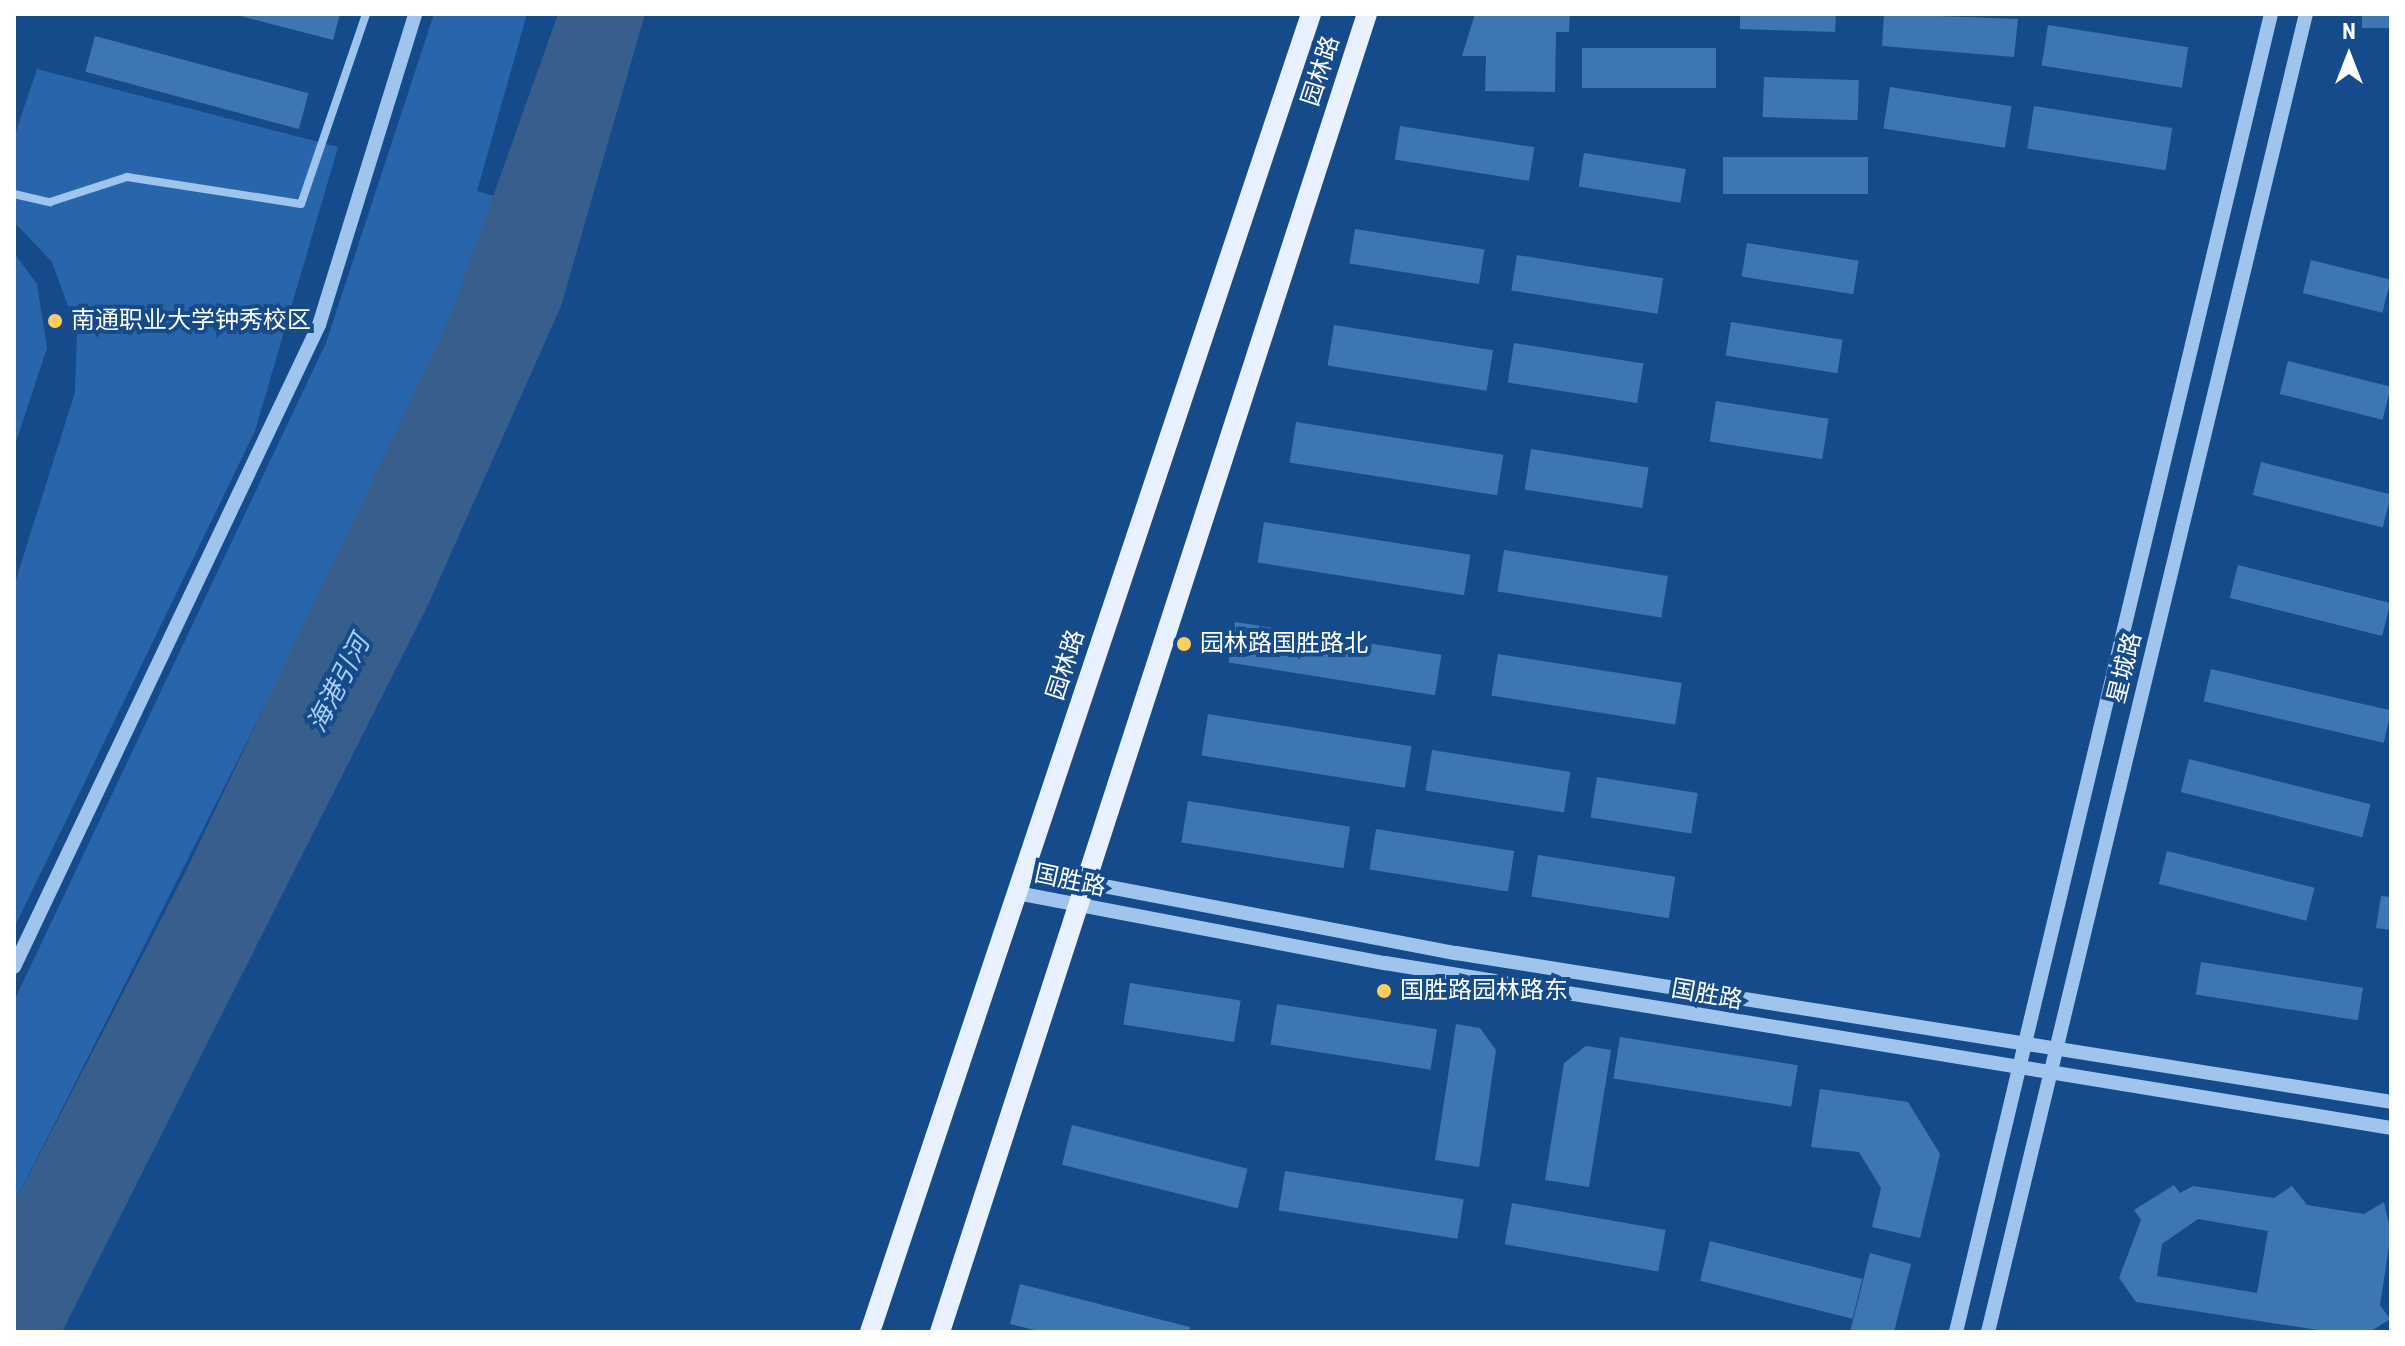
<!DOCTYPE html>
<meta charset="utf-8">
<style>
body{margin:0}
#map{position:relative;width:2405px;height:1346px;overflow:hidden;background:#164b8b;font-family:"Roboto Condensed","Noto Sans SC",sans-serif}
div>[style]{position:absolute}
.green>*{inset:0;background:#2865aa}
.water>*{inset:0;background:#375e8d}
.building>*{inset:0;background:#3e75b4;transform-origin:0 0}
.minor>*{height:8px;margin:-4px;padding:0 4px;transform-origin:4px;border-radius:4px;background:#9fc5ef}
.tertiary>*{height:14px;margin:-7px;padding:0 7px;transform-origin:7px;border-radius:7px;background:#9fc5ef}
.primary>*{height:20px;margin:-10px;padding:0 10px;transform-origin:10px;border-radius:10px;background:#e7f1ff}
.dots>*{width:22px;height:22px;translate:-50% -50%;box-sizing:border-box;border:4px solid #164b8b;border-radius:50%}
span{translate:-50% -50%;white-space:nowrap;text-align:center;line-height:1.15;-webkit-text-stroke:8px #164b8b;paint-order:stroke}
.street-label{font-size:24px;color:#fff}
.poi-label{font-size:24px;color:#fff}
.left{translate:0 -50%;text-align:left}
.water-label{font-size:26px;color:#abcff6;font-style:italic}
.frame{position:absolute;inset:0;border:16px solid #fff;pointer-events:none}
.north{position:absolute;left:2309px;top:16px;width:80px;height:80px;-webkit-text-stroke:6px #164b8b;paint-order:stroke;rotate:0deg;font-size:22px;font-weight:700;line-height:32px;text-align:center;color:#fff}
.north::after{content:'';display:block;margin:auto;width:28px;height:36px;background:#fff;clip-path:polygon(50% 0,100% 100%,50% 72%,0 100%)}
</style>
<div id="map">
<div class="green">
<div style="clip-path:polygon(434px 14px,527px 14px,477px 191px,497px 197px,448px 323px,326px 585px,14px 1204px,14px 1001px,326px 343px)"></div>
<div style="clip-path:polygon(37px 69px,338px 147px,255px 431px,14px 928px,14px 586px,75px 392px,77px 331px,52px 262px,14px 222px,14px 137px)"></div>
<div style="clip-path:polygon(14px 253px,37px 284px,47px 348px,14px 448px)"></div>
</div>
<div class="water">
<div style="clip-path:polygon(558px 14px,645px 14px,561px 306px,428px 605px,62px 1332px,14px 1332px,14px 1204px,185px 873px,448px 323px)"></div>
</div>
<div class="building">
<div style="clip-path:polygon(233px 14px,340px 14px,333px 40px)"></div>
<div style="clip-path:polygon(1475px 14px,1570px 14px,1569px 32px,1556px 32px,1555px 92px,1485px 91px,1486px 56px,1462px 56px)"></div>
<div style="clip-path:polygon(1740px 14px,1836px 14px,1835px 32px,1740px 29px)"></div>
<div style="clip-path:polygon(1884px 14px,2018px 19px,2014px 57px,1882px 46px)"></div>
<div style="left:2362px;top:14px;width:29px;height:14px"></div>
<div style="left:2048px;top:25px;width:142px;height:41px;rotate:9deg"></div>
<div style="left:95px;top:36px;width:221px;height:37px;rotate:15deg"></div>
<div style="left:1582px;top:48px;width:134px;height:40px"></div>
<div style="left:1764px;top:77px;width:95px;height:40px;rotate:2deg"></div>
<div style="left:1890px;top:87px;width:123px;height:42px;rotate:9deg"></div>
<div style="left:2034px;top:106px;width:140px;height:43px;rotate:9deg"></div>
<div style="left:1400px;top:126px;width:136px;height:34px;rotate:9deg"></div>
<div style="left:1584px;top:153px;width:103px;height:34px;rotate:9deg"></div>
<div style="left:1723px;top:157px;width:145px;height:37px"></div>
<div style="left:1355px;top:229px;width:131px;height:35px;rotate:9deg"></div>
<div style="left:1747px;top:243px;width:113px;height:34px;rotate:9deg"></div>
<div style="left:1517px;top:255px;width:148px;height:36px;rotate:9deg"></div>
<div style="left:2311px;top:260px;width:82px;height:34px;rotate:14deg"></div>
<div style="left:1731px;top:322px;width:113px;height:34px;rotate:9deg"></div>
<div style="left:1334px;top:325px;width:161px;height:41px;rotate:9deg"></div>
<div style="left:1514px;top:343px;width:131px;height:40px;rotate:9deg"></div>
<div style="left:2288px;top:361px;width:106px;height:34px;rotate:14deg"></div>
<div style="left:1716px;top:401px;width:114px;height:41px;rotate:9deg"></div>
<div style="left:1296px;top:422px;width:210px;height:41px;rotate:9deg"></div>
<div style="left:1531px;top:449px;width:119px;height:41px;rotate:9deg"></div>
<div style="left:2261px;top:462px;width:134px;height:34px;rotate:14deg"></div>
<div style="left:1264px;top:522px;width:209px;height:41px;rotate:9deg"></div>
<div style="left:1504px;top:550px;width:166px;height:42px;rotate:9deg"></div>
<div style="left:2238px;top:565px;width:157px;height:34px;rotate:14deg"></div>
<div style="left:1235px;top:622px;width:209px;height:41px;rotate:9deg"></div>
<div style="left:1498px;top:654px;width:186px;height:42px;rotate:9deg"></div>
<div style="left:2211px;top:669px;width:185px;height:33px;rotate:13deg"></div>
<div style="left:1208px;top:714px;width:206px;height:42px;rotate:9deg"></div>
<div style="left:1432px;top:750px;width:140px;height:41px;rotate:9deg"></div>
<div style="left:2189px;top:759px;width:187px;height:34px;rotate:14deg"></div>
<div style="left:1597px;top:777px;width:102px;height:41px;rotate:9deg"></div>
<div style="left:1188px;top:801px;width:164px;height:42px;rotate:9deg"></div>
<div style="left:1376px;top:829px;width:140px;height:41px;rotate:9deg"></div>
<div style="left:2167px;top:851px;width:152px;height:34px;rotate:14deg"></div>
<div style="left:1538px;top:855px;width:139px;height:42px;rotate:9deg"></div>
<div style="clip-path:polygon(2381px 896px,2391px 897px,2391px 930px,2376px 928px)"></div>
<div style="left:2201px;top:962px;width:164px;height:33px;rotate:9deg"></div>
<div style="left:1130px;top:983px;width:112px;height:42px;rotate:9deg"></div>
<div style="left:1277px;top:1004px;width:162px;height:41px;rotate:9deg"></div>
<div style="clip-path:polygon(1456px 1024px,1480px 1028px,1496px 1050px,1479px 1167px,1435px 1160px)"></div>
<div style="left:1620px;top:1037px;width:180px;height:42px;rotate:9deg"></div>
<div style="clip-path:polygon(1586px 1046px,1611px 1050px,1589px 1187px,1545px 1180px,1564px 1063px)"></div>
<div style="clip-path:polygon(1820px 1089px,1908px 1102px,1940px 1154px,1920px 1238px,1872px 1227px,1881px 1188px,1859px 1152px,1811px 1147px)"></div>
<div style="left:1072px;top:1125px;width:181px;height:41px;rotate:14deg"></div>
<div style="left:1285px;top:1171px;width:181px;height:40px;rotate:9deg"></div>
<div style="clip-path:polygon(evenodd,2174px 1185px,2180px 1193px,2193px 1186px,2274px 1198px,2292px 1186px,2307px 1205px,2364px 1214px,2384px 1202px,2391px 1233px,2380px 1305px,2390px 1319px,2370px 1332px,2331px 1332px,2136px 1302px,2119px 1278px,2141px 1220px,2134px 1210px,2174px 1185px,2198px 1219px,2268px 1231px,2257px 1293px,2157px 1276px,2162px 1244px,2198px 1219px)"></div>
<div style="left:1512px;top:1203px;width:156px;height:42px;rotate:10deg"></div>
<div style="left:1710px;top:1241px;width:157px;height:41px;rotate:14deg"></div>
<div style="clip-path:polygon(1870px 1253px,1911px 1264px,1894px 1332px,1850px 1332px)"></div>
<div style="clip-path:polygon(1020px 1284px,1190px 1327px,1189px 1332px,1043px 1332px,1010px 1324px)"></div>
</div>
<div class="minor">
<div style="left:14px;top:194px;width:37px;rotate:13deg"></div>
<div style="left:50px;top:202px;width:81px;rotate:-18deg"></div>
<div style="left:127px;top:177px;width:176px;rotate:8.8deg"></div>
<div style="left:301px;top:204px;width:201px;rotate:-71.1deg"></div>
</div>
<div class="tertiary">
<div style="left:1025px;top:871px;width:439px;rotate:10.8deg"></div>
<div style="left:1456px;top:953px;width:947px;rotate:9.05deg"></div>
<div style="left:1017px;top:893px;width:375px;rotate:10.8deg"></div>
<div style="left:1385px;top:963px;width:1019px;rotate:9.31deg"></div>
<div style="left:14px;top:967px;width:711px;rotate:-64.59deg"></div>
<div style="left:319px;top:325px;width:325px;rotate:-72.8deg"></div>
<div style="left:1956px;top:1332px;width:1355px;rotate:-76.56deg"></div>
<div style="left:1988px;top:1332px;width:1356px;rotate:-76.44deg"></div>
</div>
<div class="primary">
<div style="left:870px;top:1332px;width:1390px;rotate:-71.5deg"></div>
<div style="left:940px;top:1332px;width:1385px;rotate:-72.05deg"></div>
</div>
<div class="dots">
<div style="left:55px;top:321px;background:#ffcd5d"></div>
<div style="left:1184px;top:644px;background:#ffcd5d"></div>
<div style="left:1384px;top:991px;background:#ffcd5d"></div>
</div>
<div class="street-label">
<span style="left:1321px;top:71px;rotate:-72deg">园林路</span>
<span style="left:1066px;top:665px;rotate:-72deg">园林路</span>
<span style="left:2125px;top:668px;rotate:-76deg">星城路</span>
<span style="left:1070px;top:881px;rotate:12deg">国胜路</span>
<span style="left:1707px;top:995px;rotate:10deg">国胜路</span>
</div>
<div class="poi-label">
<span class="left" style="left:71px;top:321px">南通职业大学钟秀校区</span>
<span class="left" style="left:1200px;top:644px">园林路国胜路北</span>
<span class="left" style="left:1400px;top:991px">国胜路园林路东</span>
</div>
<div class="water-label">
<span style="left:339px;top:684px;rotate:-63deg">海港引河</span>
</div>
<div class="frame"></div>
<div class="north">N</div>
</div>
